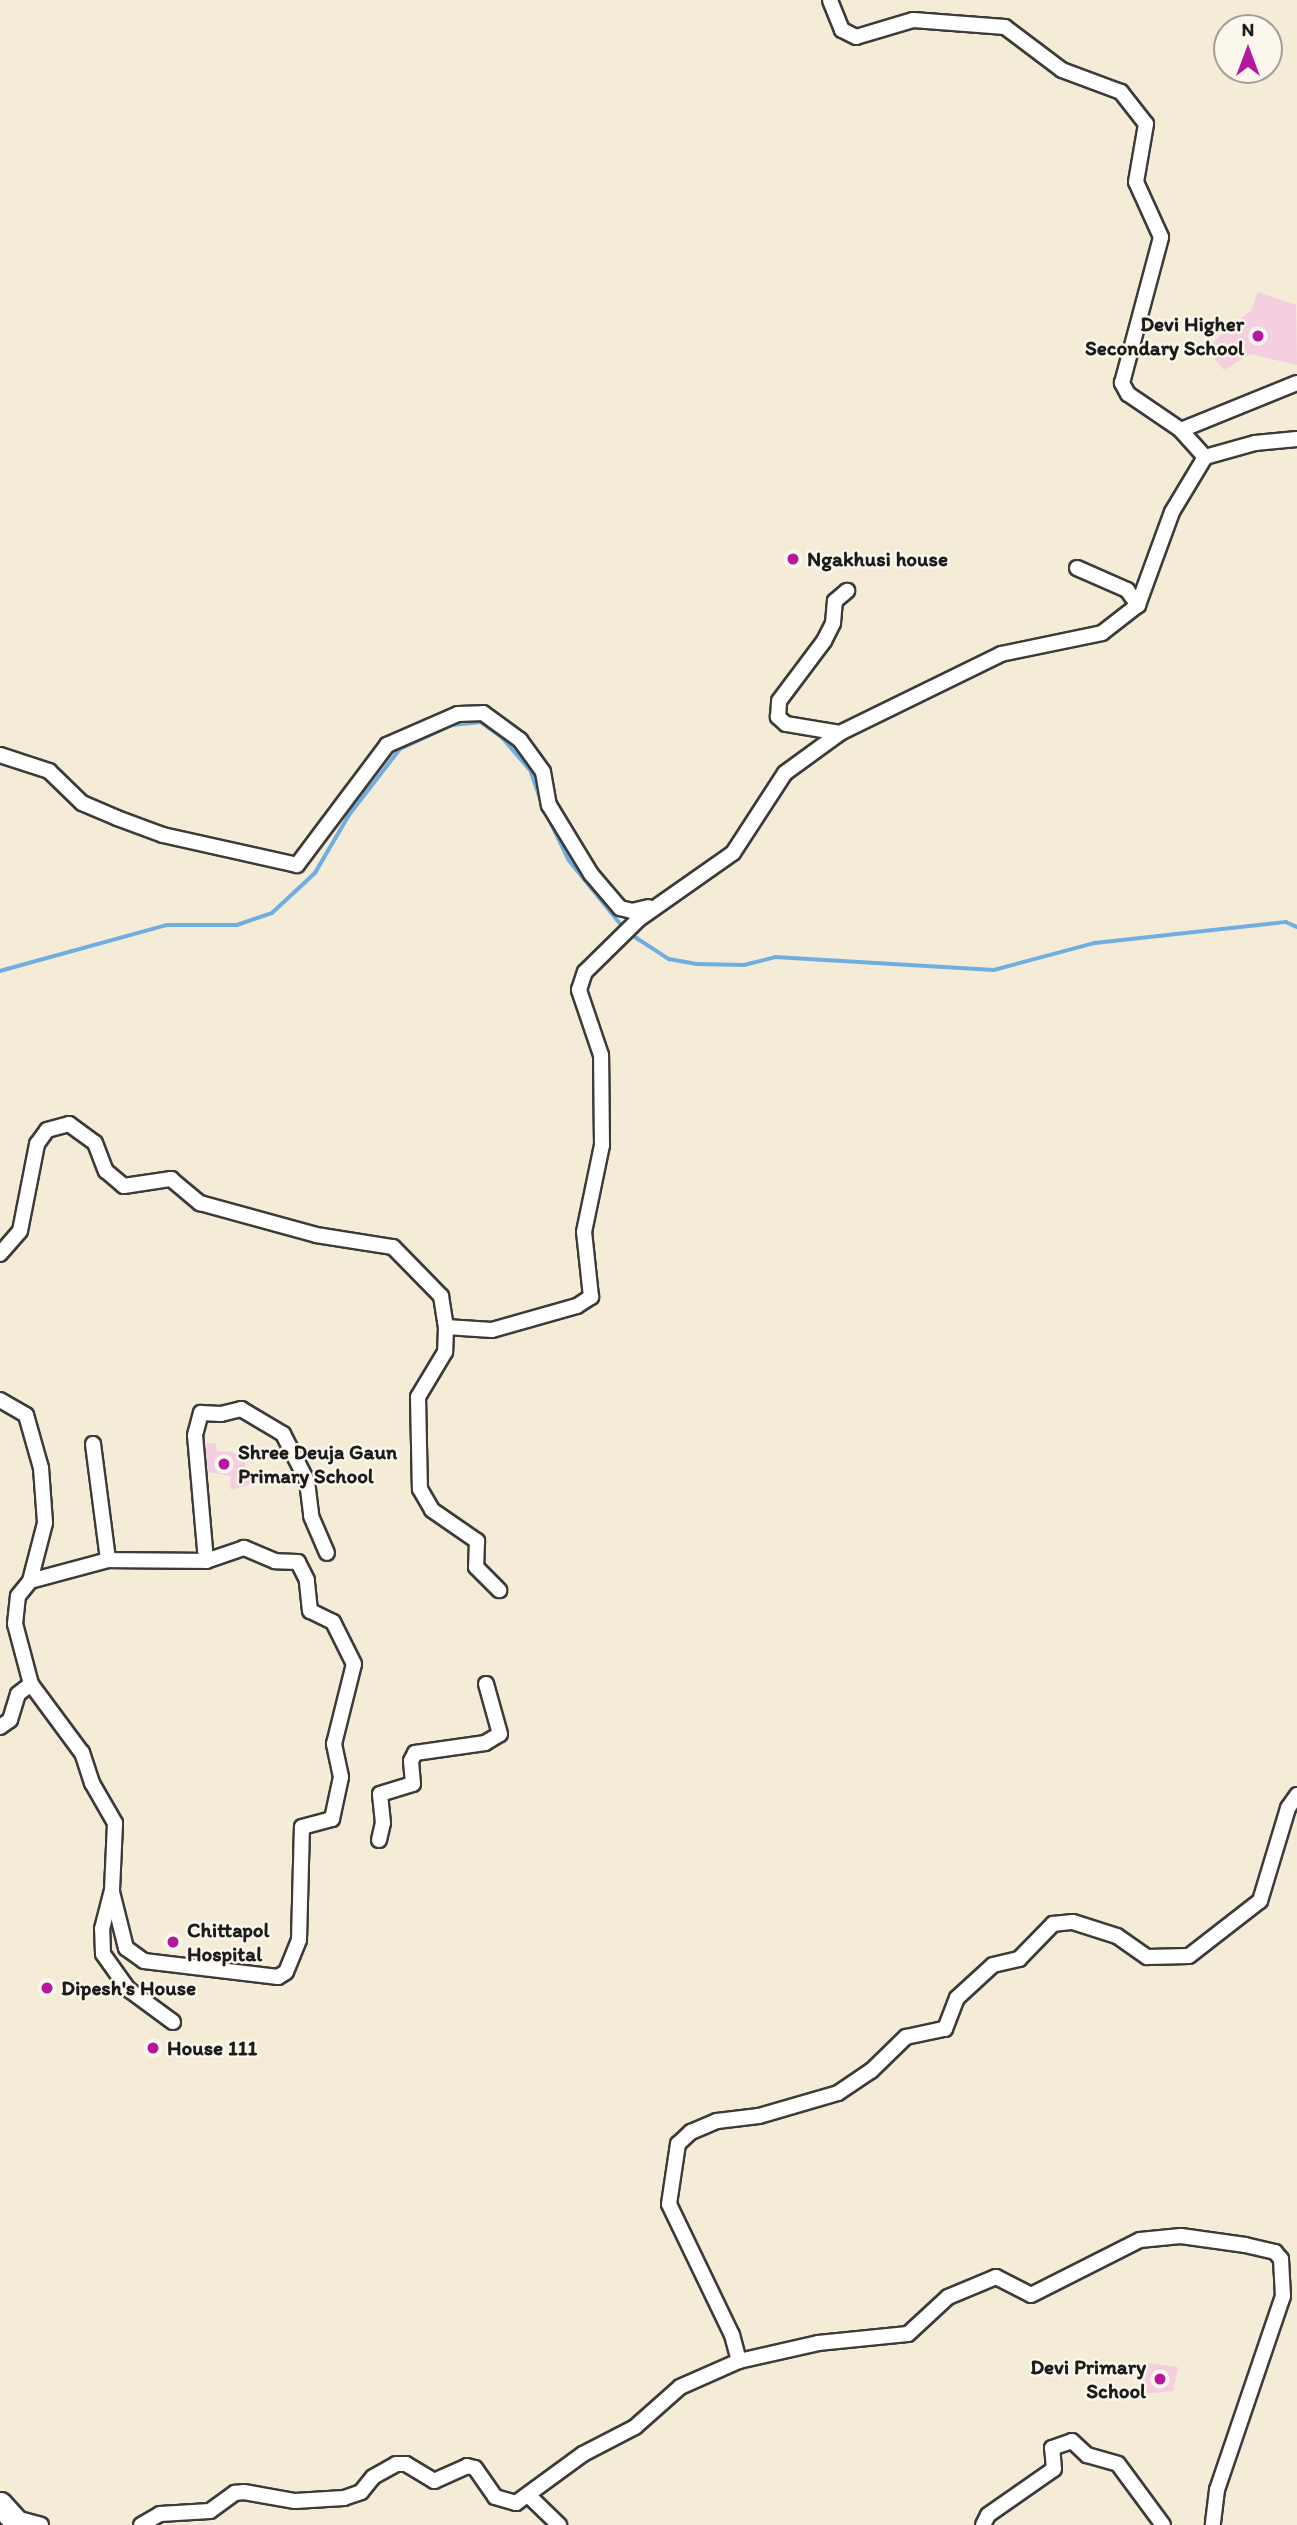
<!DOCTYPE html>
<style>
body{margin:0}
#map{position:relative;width:1297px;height:2525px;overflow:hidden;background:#f5ecd7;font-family:Itim,sans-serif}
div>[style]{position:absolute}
.built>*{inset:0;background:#f3cfdf}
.stream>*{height:3.5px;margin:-1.75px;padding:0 1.75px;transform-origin:1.75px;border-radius:1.75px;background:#70aee2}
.roads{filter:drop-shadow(2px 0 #3d3b38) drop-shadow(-2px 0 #3d3b38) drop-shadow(0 2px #3d3b38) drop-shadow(0 -2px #3d3b38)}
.minor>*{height:14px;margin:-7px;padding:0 7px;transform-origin:7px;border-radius:7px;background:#fff}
.trunk>*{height:23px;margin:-11.5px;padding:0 11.5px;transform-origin:11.5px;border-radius:11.5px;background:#fff}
.dots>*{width:19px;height:19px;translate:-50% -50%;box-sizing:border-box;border:4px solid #fbf7ec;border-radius:50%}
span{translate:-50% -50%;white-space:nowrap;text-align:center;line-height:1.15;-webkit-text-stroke:5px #fbf7ec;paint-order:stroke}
.poi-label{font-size:21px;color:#1c1c1c;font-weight:700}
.right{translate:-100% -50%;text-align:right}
.left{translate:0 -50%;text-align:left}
.north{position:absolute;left:1213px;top:14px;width:70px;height:70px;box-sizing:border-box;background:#fbf7ec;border:2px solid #a29f99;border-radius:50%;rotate:0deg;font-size:19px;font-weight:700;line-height:28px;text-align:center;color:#1c1c1c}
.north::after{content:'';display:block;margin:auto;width:24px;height:32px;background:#b5179e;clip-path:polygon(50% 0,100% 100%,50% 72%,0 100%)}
</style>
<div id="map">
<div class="built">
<div style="clip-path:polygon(1258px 292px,1296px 305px,1297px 365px,1250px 354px,1224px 370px,1205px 349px,1251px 310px)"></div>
<div style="clip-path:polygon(216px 1443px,217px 1451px,233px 1452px,243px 1458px,252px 1484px,231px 1490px,230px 1476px,204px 1471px,201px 1444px)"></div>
<div style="clip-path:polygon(1146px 2363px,1178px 2367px,1173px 2391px,1144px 2394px)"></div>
</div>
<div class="stream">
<div style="left:545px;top:810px;width:55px;rotate:64.4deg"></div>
<div style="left:569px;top:860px;width:86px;rotate:51.1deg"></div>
<div style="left:629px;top:933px;width:48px;rotate:33deg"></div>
<div style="left:669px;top:959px;width:28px;rotate:10deg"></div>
<div style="left:697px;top:964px;width:47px;rotate:1.2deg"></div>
<div style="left:744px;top:965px;width:32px;rotate:-14deg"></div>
<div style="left:775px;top:957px;width:219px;rotate:3.4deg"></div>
<div style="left:994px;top:970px;width:105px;rotate:-15deg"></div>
<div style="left:1095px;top:943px;width:192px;rotate:-6.3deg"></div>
<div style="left:1286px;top:922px;width:12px;rotate:24deg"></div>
<div style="left:0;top:971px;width:173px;rotate:-15.4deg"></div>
<div style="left:167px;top:925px;width:70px"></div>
<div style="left:237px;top:925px;width:37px;rotate:-19deg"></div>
<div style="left:272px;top:913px;width:59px;rotate:-42.9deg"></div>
<div style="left:315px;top:873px;width:67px;rotate:-59.6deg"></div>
<div style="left:349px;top:815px;width:83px;rotate:-52.3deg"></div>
<div style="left:400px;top:749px;width:57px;rotate:-24.8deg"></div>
<div style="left:452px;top:725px;width:29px;rotate:-6deg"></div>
<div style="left:481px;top:722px;width:26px;rotate:36deg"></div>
<div style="left:502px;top:737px;width:45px;rotate:49.5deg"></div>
<div style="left:531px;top:771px;width:34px;rotate:71deg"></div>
</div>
<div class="roads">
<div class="minor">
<div style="left:1181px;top:430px;width:125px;rotate:-22.1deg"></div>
<div style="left:1205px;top:457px;width:52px;rotate:-15.6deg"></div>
<div style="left:1255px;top:443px;width:42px;rotate:-5.4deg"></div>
<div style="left:1077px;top:568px;width:55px;rotate:23.7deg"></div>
<div style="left:1127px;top:590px;width:19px;rotate:54deg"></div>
<div style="left:840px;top:733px;width:55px;rotate:-170.5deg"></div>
<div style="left:786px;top:724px;width:11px;rotate:-139deg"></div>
<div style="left:778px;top:717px;width:16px;rotate:-86deg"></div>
<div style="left:779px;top:701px;width:75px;rotate:-53.1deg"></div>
<div style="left:824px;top:641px;width:20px;rotate:-63deg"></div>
<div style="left:833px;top:623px;width:22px;rotate:-85deg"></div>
<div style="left:835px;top:601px;width:16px;rotate:-40deg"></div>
<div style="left:0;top:755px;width:52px;rotate:18.1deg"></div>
<div style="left:49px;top:771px;width:46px;rotate:44.1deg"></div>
<div style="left:82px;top:803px;width:38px;rotate:23deg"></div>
<div style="left:117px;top:818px;width:49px;rotate:20.3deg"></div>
<div style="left:163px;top:835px;width:137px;rotate:12.6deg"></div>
<div style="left:297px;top:865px;width:150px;rotate:-53.1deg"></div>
<div style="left:387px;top:745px;width:77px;rotate:-23.6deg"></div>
<div style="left:458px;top:714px;width:25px;rotate:-2deg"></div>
<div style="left:483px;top:713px;width:46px;rotate:36.1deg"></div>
<div style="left:520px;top:740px;width:39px;rotate:54deg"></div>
<div style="left:543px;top:772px;width:34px;rotate:80deg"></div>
<div style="left:549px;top:805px;width:81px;rotate:58.7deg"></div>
<div style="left:591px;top:874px;width:45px;rotate:49.5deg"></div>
<div style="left:620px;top:908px;width:12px;rotate:14deg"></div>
<div style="left:632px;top:911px;width:17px;rotate:-13deg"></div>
<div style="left:0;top:1254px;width:30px;rotate:-49deg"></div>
<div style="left:20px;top:1231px;width:89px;rotate:-78.9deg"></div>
<div style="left:37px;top:1144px;width:17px;rotate:-54deg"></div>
<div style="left:47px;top:1130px;width:23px;rotate:-15deg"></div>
<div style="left:69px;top:1124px;width:32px;rotate:36deg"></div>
<div style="left:95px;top:1143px;width:30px;rotate:69deg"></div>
<div style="left:106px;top:1171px;width:23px;rotate:40deg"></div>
<div style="left:124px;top:1186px;width:48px;rotate:-8.5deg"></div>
<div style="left:171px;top:1179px;width:38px;rotate:40deg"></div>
<div style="left:200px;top:1203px;width:120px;rotate:15.4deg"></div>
<div style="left:316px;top:1235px;width:78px;rotate:8.9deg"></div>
<div style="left:393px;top:1247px;width:69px;rotate:45.6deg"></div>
<div style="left:441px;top:1296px;width:31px;rotate:81deg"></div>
<div style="left:446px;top:1327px;width:25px;rotate:92deg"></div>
<div style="left:445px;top:1352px;width:52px;rotate:121deg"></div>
<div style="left:418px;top:1397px;width:92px;rotate:88.8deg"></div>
<div style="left:420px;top:1489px;width:24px;rotate:60deg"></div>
<div style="left:432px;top:1510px;width:55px;rotate:34.6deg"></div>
<div style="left:477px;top:1541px;width:26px;rotate:92deg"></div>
<div style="left:476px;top:1567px;width:33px;rotate:45deg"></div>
<div style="left:446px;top:1327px;width:46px;rotate:3.7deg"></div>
<div style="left:492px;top:1330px;width:88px;rotate:-15.8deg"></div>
<div style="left:577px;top:1306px;width:17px;rotate:-33deg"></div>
<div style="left:591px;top:1297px;width:65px;rotate:-96.1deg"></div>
<div style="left:584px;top:1232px;width:89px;rotate:-78.3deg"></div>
<div style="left:602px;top:1145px;width:90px;rotate:-90.6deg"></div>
<div style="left:601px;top:1055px;width:69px;rotate:-108.7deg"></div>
<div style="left:579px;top:990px;width:19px;rotate:-72deg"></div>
<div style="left:585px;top:972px;width:76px;rotate:-44.5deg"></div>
<div style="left:639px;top:919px;width:115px;rotate:-35.1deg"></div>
<div style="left:733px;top:853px;width:95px;rotate:-57deg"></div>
<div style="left:785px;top:773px;width:68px;rotate:-36deg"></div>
<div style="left:840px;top:733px;width:179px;rotate:-26.1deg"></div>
<div style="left:1001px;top:654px;width:103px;rotate:-11.7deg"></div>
<div style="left:1102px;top:633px;width:46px;rotate:-37.9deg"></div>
<div style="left:1138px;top:605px;width:99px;rotate:-69.9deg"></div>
<div style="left:1172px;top:512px;width:64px;rotate:-59deg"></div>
<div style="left:1205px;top:457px;width:36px;rotate:-132deg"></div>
<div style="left:1181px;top:430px;width:64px;rotate:-145.8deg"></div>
<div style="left:1128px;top:394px;width:13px;rotate:-119deg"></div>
<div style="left:1122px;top:383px;width:151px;rotate:-75deg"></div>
<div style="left:1161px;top:237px;width:60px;rotate:-114.4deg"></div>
<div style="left:1136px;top:182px;width:59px;rotate:-80.2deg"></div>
<div style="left:1146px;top:124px;width:41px;rotate:-128deg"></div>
<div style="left:1121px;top:92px;width:63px;rotate:-159.6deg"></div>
<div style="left:1062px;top:70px;width:71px;rotate:-143deg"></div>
<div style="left:1005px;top:27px;width:92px;rotate:-175.6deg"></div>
<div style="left:913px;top:20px;width:59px;rotate:163.4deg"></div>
<div style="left:856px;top:37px;width:16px;rotate:-153deg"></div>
<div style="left:842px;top:30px;width:32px;rotate:-112deg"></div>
<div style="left:0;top:1400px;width:30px;rotate:30deg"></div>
<div style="left:26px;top:1415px;width:55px;rotate:74.2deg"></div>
<div style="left:41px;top:1468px;width:55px;rotate:85.8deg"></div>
<div style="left:45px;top:1523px;width:60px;rotate:104.5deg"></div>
<div style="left:93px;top:1444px;width:117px;rotate:82.6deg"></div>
<div style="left:0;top:1727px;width:12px;rotate:-35deg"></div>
<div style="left:10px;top:1720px;width:27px;rotate:-73deg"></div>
<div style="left:18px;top:1694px;width:16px;rotate:-38deg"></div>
<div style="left:379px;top:1840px;width:17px;rotate:-77deg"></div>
<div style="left:383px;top:1823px;width:29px;rotate:-96deg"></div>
<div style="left:380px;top:1794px;width:34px;rotate:-17deg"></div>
<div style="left:413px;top:1784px;width:23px;rotate:-95deg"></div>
<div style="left:411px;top:1761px;width:9px;rotate:-63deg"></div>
<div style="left:415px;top:1753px;width:71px;rotate:-8.1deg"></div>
<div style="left:485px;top:1743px;width:17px;rotate:-31deg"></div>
<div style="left:500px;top:1734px;width:52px;rotate:-105.6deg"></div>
<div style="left:112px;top:1892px;width:58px;rotate:76deg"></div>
<div style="left:126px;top:1948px;width:22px;rotate:36deg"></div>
<div style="left:144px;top:1961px;width:135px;rotate:6.8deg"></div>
<div style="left:278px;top:1977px;width:9px;rotate:-32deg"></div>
<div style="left:286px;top:1972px;width:35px;rotate:-68deg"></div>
<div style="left:299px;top:1940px;width:113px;rotate:-88.5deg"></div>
<div style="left:302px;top:1827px;width:31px;rotate:-15deg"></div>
<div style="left:332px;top:1819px;width:43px;rotate:-77.9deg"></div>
<div style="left:341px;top:1777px;width:34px;rotate:-102deg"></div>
<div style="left:334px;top:1744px;width:82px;rotate:-76deg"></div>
<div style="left:354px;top:1664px;width:47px;rotate:-116.6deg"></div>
<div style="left:333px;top:1622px;width:25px;rotate:-154deg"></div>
<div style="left:310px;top:1611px;width:31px;rotate:-96deg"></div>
<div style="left:307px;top:1580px;width:20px;rotate:-117deg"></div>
<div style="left:298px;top:1562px;width:23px;rotate:-178deg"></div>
<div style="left:275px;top:1561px;width:34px;rotate:-157deg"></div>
<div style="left:244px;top:1548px;width:40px;rotate:161.1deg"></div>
<div style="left:173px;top:2022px;width:56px;rotate:-143.7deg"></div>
<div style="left:128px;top:1989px;width:43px;rotate:-125.5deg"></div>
<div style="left:103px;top:1954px;width:25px;rotate:-92deg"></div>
<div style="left:102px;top:1929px;width:40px;rotate:-75.6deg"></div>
<div style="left:112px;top:1890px;width:67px;rotate:-87.4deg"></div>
<div style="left:115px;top:1823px;width:46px;rotate:-119.9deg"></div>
<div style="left:92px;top:1783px;width:32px;rotate:-108deg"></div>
<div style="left:82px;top:1753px;width:86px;rotate:-126.5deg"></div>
<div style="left:31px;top:1684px;width:62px;rotate:-104.9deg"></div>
<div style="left:15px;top:1624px;width:28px;rotate:-84deg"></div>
<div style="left:18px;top:1596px;width:19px;rotate:-51deg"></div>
<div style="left:30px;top:1581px;width:81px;rotate:-15.1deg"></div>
<div style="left:108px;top:1560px;width:98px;rotate:0.6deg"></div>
<div style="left:206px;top:1561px;width:126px;rotate:-95deg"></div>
<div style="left:195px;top:1435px;width:23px;rotate:-75deg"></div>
<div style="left:201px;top:1413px;width:20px;rotate:3deg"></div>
<div style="left:221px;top:1414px;width:21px;rotate:-14deg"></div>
<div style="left:241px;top:1409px;width:49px;rotate:30.8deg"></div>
<div style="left:283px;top:1434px;width:53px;rotate:62.9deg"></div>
<div style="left:307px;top:1481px;width:35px;rotate:83deg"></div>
<div style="left:311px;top:1516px;width:40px;rotate:66.6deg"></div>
<div style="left:739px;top:2361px;width:27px;rotate:-105deg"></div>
<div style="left:732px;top:2335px;width:145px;rotate:-115.7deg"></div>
<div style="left:669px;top:2204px;width:61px;rotate:-81.5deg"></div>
<div style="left:678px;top:2144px;width:18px;rotate:-43deg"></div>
<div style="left:691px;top:2132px;width:28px;rotate:-23deg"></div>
<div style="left:717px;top:2121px;width:42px;rotate:-6.8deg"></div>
<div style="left:759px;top:2116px;width:82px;rotate:-16.2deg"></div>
<div style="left:838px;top:2093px;width:40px;rotate:-34deg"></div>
<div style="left:871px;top:2071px;width:49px;rotate:-44.2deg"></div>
<div style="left:906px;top:2037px;width:40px;rotate:-12deg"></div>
<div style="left:945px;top:2029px;width:33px;rotate:-69deg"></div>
<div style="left:957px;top:1998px;width:49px;rotate:-42.5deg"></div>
<div style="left:993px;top:1965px;width:27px;rotate:-13deg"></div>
<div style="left:1019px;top:1959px;width:49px;rotate:-45.8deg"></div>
<div style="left:1053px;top:1924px;width:20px;rotate:-6deg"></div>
<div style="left:1073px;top:1922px;width:46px;rotate:17.7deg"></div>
<div style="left:1117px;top:1936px;width:37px;rotate:35deg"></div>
<div style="left:1147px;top:1957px;width:42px;rotate:-1.4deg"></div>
<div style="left:1189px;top:1956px;width:90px;rotate:-37.8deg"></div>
<div style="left:1260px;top:1901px;width:97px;rotate:-73.2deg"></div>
<div style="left:1288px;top:1808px;width:16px;rotate:-55deg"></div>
<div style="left:529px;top:2496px;width:42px;rotate:44deg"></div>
<div style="left:12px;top:2517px;width:30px;rotate:15deg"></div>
<div style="left:141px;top:2525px;width:22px;rotate:-30deg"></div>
<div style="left:160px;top:2514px;width:50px;rotate:-3.4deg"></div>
<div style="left:210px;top:2511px;width:31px;rotate:-36deg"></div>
<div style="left:235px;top:2493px;width:9px;rotate:-6deg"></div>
<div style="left:244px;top:2492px;width:52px;rotate:10deg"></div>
<div style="left:295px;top:2501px;width:49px;rotate:-3.5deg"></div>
<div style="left:344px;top:2498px;width:18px;rotate:-19deg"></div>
<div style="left:361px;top:2492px;width:19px;rotate:-51deg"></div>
<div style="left:373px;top:2477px;width:26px;rotate:-29deg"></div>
<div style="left:396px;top:2464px;width:10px"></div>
<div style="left:406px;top:2464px;width:33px;rotate:31deg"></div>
<div style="left:434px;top:2481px;width:36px;rotate:-24deg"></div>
<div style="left:467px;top:2466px;width:8px;rotate:14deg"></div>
<div style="left:475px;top:2468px;width:35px;rotate:55deg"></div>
<div style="left:495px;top:2497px;width:22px;rotate:16deg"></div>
<div style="left:516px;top:2503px;width:83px;rotate:-36.2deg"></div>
<div style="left:583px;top:2454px;width:59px;rotate:-27.4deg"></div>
<div style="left:635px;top:2427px;width:60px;rotate:-41.6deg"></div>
<div style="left:680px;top:2387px;width:64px;rotate:-23.8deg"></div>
<div style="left:739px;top:2361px;width:81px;rotate:-12.8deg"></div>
<div style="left:818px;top:2343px;width:90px;rotate:-5.7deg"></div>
<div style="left:908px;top:2334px;width:54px;rotate:-42.8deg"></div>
<div style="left:948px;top:2297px;width:52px;rotate:-22.6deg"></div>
<div style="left:996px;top:2277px;width:39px;rotate:27deg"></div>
<div style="left:1031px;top:2295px;width:122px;rotate:-26.8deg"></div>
<div style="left:1140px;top:2240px;width:41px;rotate:-5.6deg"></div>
<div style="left:1181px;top:2236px;width:65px;rotate:8deg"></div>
<div style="left:1245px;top:2245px;width:31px;rotate:13deg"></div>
<div style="left:1275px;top:2252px;width:9px;rotate:49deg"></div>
<div style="left:1281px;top:2259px;width:37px;rotate:87deg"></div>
<div style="left:1283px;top:2296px;width:205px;rotate:108.8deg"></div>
<div style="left:1217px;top:2490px;width:35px;rotate:97deg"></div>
<div style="left:983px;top:2525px;width:11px;rotate:-63deg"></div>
<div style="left:988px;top:2515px;width:80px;rotate:-34.9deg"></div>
<div style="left:1054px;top:2469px;width:21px;rotate:-95deg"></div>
<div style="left:1052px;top:2448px;width:21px;rotate:-19deg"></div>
<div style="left:1072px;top:2441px;width:21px;rotate:43deg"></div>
<div style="left:1087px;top:2455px;width:32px;rotate:16deg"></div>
<div style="left:1118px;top:2464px;width:76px;rotate:53.6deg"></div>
</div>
<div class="trunk">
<div style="left:0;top:2504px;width:28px;rotate:48deg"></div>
</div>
</div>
<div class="dots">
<div style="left:1258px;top:336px;background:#b5179e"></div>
<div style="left:793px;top:559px;background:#b5179e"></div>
<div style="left:224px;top:1464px;background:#b5179e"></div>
<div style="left:173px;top:1942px;background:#b5179e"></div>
<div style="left:47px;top:1988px;background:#b5179e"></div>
<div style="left:153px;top:2048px;background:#b5179e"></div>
<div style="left:1160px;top:2379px;background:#b5179e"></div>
</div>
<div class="poi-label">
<span class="right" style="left:1244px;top:336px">Devi Higher<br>Secondary School</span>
<span class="left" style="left:807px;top:559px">Ngakhusi house</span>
<span class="left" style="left:238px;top:1464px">Shree Deuja Gaun<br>Primary School</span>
<span class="left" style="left:187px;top:1942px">Chittapol<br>Hospital</span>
<span class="left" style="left:61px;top:1988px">Dipesh's House</span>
<span class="left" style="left:167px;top:2048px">House 111</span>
<span class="right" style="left:1146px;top:2379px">Devi Primary<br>School</span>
</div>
<div class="north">N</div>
</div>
